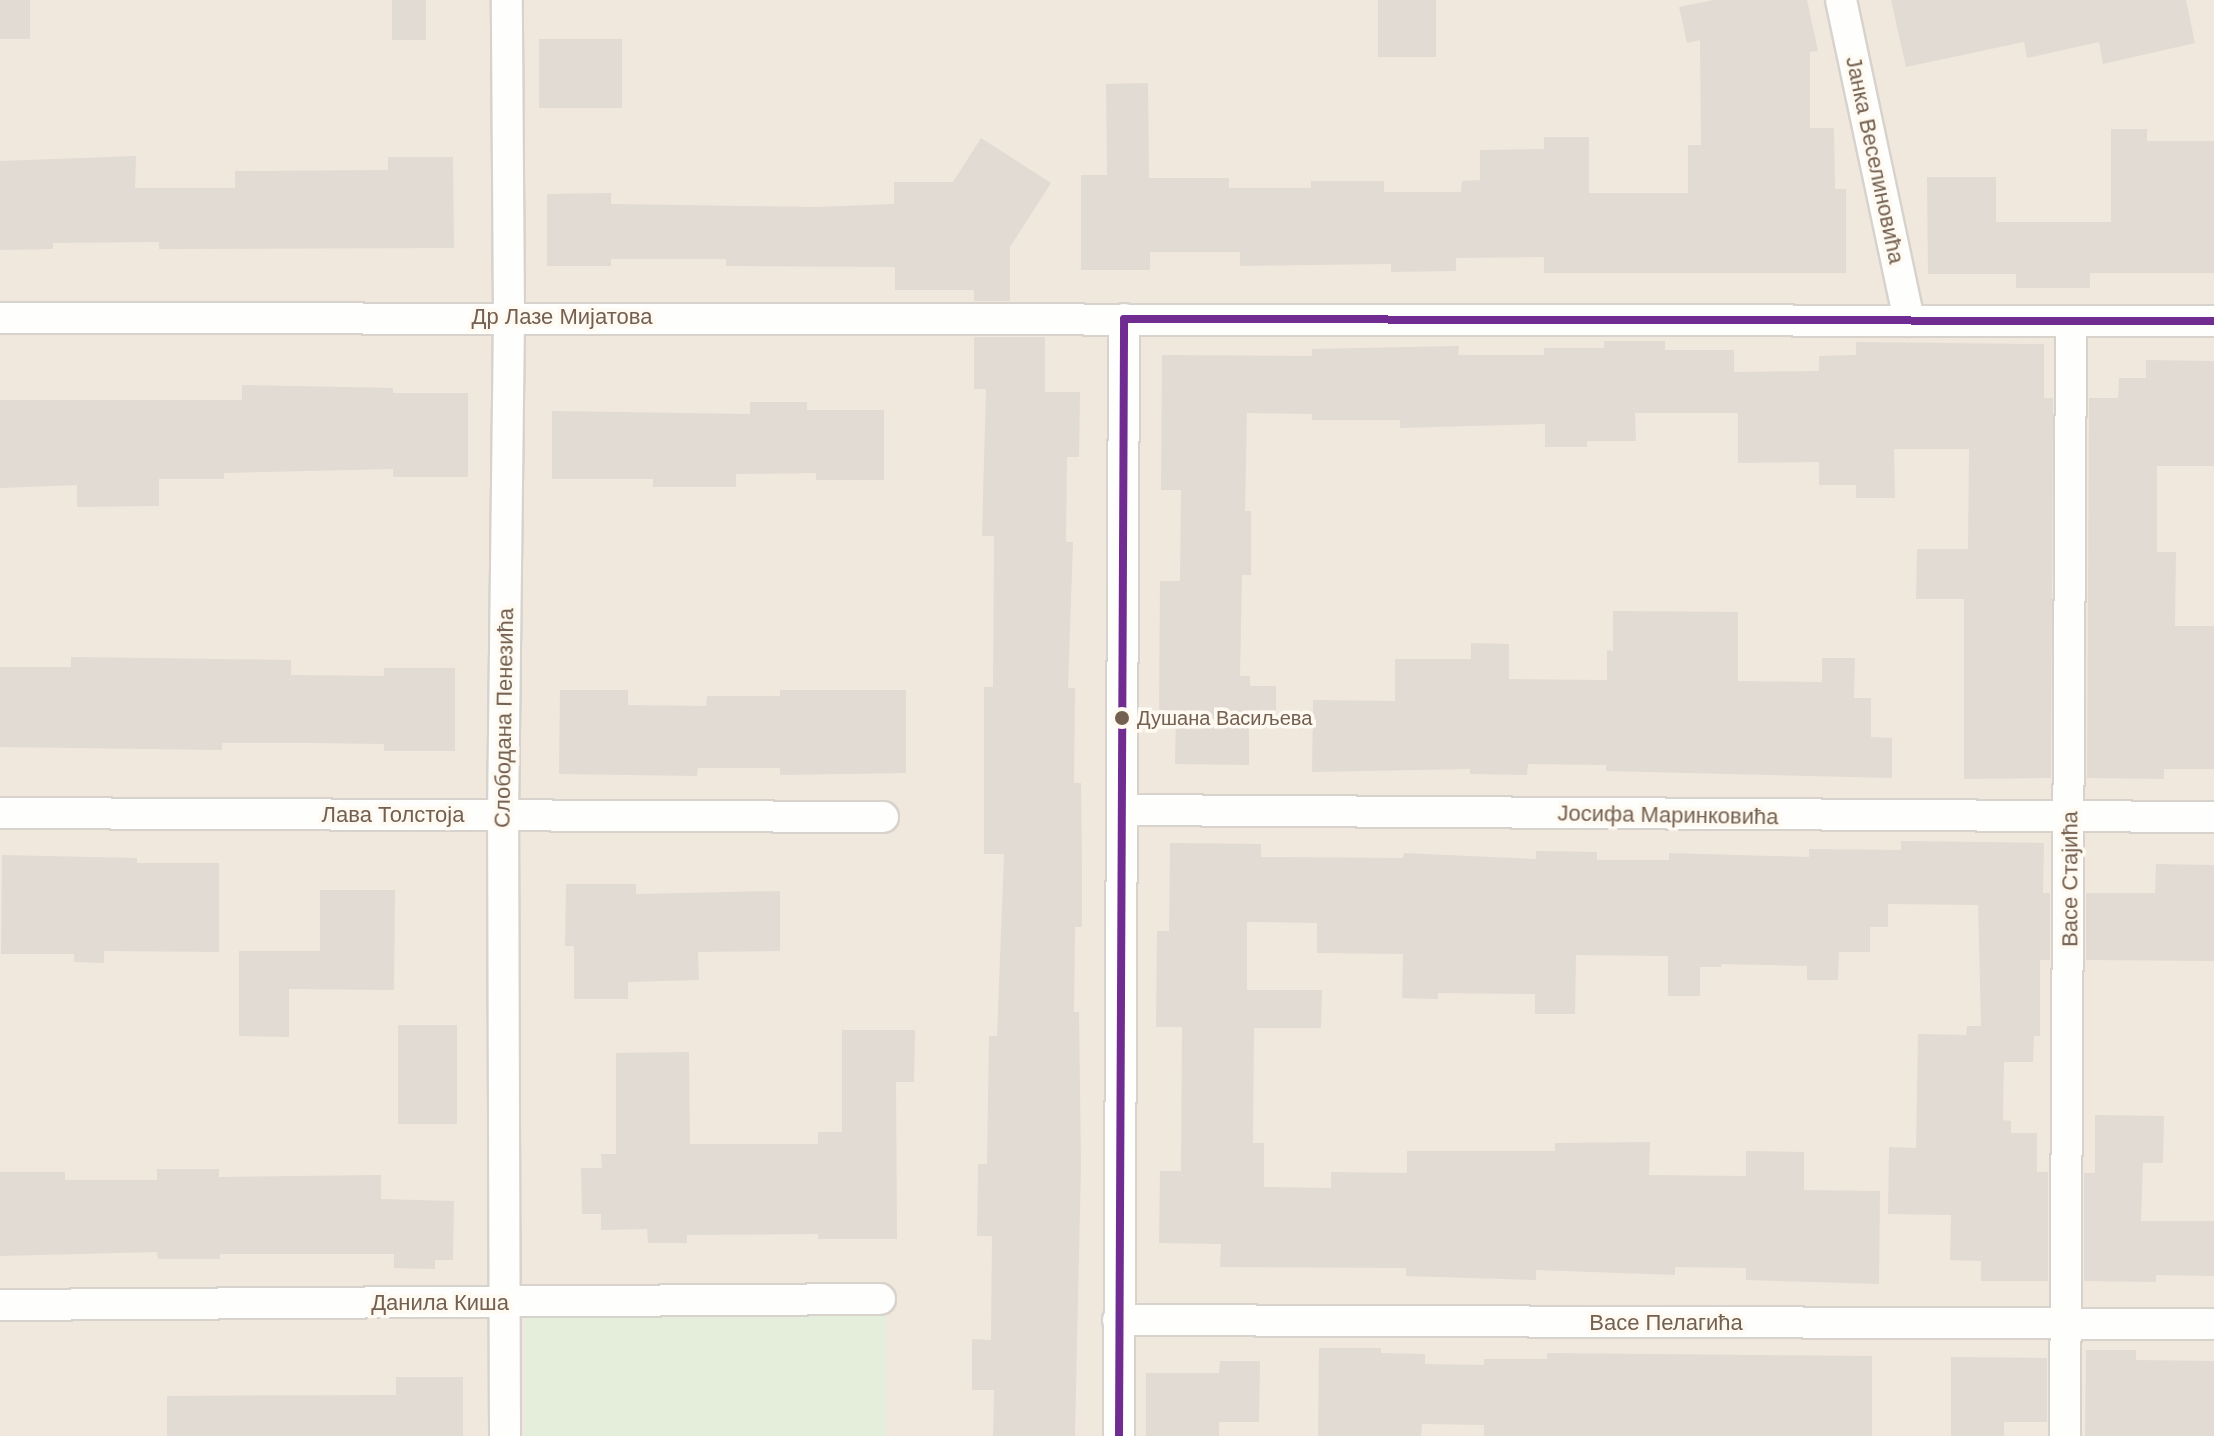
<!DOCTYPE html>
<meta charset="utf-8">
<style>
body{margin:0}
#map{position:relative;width:2214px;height:1436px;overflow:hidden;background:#f8f5ee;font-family:Arial,sans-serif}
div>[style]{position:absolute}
.residential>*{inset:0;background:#f0e8dd;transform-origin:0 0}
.green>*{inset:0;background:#e4eeda;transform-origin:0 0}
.building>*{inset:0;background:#e1dbd4;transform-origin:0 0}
.roads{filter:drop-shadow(2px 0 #d7d2cc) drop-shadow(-2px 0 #d7d2cc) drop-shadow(0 2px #d7d2cc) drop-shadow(0 -2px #d7d2cc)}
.minor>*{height:30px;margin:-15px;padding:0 15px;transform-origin:15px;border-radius:15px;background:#fefefc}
.bus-1>*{height:8px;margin:-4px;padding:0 4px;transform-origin:4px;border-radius:4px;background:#702c91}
.dots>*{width:22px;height:22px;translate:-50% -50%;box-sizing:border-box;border:4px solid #fefaf2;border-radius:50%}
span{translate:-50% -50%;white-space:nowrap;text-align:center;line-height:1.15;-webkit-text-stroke:7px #fefaf2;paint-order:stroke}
.bus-label{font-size:20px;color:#746050}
.left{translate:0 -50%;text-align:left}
.street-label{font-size:22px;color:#746050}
</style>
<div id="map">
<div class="residential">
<div style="left:0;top:0;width:2214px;height:1436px"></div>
</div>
<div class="green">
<div style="left:886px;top:1314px;width:122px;height:361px;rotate:90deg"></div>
</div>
<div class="building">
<div style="left:0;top:0;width:30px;height:39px"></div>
<div style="left:392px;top:0;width:34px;height:40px"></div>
<div style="left:1378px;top:0;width:58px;height:57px"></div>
<div style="clip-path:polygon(1713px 0,1807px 0,1818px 51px,1810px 52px,1810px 128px,1834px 128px,1835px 189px,1846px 189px,1846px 273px,1544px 273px,1544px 257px,1456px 258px,1456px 271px,1391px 272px,1391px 264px,1240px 266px,1240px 252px,1150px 252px,1150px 270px,1081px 270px,1081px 175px,1107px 175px,1106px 84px,1148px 83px,1149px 178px,1229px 178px,1229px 188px,1311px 188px,1311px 181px,1384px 181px,1384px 192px,1461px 192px,1462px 181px,1480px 180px,1480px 150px,1544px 149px,1544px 137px,1589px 137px,1589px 193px,1688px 193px,1688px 145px,1701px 145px,1700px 40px,1687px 43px,1679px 7px)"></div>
<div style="clip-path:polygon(1891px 0,2186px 0,2195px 43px,2103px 64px,2099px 42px,2027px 58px,2024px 42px,1906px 67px)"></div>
<div style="left:539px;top:39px;width:83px;height:69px"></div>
<div style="clip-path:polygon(2111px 129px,2147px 129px,2147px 141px,2214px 141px,2214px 273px,2090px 273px,2090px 288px,2016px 288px,2016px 274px,1928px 274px,1927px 177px,1996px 177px,1996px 222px,2111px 222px)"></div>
<div style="clip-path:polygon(981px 138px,1051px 183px,1010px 247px,1010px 301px,974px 301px,974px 290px,895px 290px,895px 267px,726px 266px,726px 259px,611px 259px,611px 266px,547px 266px,547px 194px,611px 193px,611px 204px,816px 207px,894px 204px,894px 182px,953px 182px)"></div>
<div style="clip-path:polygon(136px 156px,135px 188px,235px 188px,235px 171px,388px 170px,388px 157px,453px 157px,454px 248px,159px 249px,159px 242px,53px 243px,53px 249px,0 250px,0 161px)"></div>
<div style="clip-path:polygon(974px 337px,1045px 337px,1045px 392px,1080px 392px,1079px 457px,1067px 457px,1066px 542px,1073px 542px,1068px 688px,1075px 688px,1074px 783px,1081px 783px,1082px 863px,1082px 927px,1075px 927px,1074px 1012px,1079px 1012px,1081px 1164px,1075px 1436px,993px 1436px,994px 1390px,972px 1390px,972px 1339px,991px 1340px,992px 1236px,977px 1236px,978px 1164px,987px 1164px,989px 1036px,997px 1036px,1004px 854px,984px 854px,984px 687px,993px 687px,994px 536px,982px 536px,986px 389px,974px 389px)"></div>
<div style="clip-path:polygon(1604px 341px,1665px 341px,1665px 350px,1734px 350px,1734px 372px,1819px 371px,1819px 356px,1856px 355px,1856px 342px,2044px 344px,2044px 398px,2053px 398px,2051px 778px,1964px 779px,1964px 599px,1916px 599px,1917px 549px,1968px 549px,1969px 449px,1894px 449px,1895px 498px,1856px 498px,1856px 485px,1819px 485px,1819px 462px,1738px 463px,1738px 413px,1635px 413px,1636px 441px,1587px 441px,1587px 447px,1545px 447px,1545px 424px,1400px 428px,1400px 420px,1312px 420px,1312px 414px,1247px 413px,1245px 511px,1251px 511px,1251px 575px,1242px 575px,1240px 676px,1250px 676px,1250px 686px,1276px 686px,1276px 728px,1249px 727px,1249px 765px,1175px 764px,1176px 715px,1159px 715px,1160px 581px,1180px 581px,1181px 490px,1161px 490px,1162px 355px,1312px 356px,1312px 349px,1459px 346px,1458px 355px,1544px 355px,1544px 348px,1604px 348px)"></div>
<div style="clip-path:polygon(2146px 360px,2214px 361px,2214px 466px,2157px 466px,2157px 552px,2176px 552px,2175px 626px,2214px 626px,2214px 769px,2164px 769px,2164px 779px,2087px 778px,2089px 398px,2118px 398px,2119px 378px,2146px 378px)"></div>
<div style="clip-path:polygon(242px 385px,393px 388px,393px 393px,468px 393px,468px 477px,393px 477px,393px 469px,224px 473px,224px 479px,159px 479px,159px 506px,77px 507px,77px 485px,0 488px,0 400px,242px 400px)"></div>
<div style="clip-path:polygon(750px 402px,807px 402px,807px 410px,884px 410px,884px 480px,816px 480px,816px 473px,736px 474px,736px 487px,653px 487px,653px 479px,552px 479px,552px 411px,750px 414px)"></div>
<div style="clip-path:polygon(1613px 611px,1738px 612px,1738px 681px,1822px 682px,1822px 658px,1855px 658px,1854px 698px,1871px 698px,1871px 737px,1892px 738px,1892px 778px,1606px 771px,1606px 765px,1528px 764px,1527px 775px,1470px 774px,1470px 769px,1312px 772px,1313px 700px,1395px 701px,1395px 659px,1471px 659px,1471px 643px,1509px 644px,1509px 679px,1607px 680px,1607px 650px,1613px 651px)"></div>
<div style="clip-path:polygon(71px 657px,291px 660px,291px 675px,384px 676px,384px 668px,455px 668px,455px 751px,384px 751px,384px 744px,311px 743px,222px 743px,222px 750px,0 747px,0 667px,71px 667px)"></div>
<div style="clip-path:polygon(560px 690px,628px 690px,628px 705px,706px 706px,707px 696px,780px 696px,780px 690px,906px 690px,906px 773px,780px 775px,780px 768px,698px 768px,697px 776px,559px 774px)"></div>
<div style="clip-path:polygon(1901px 841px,2044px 843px,2043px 893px,2050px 893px,2050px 960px,2040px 960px,2040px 1036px,2034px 1036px,2033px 1062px,2004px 1062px,2003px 1120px,2011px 1121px,2011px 1133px,2037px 1133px,2037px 1172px,2048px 1172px,2048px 1281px,1981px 1281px,1981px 1261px,1950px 1260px,1951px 1215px,1888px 1214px,1889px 1147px,1916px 1148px,1918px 1034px,1966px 1035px,1967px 1026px,1981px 1026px,1978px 905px,1888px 904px,1888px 927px,1870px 927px,1870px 952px,1839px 952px,1838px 980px,1807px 980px,1807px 966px,1721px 964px,1721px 967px,1700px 967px,1700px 996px,1668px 996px,1668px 956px,1576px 955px,1575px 1014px,1535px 1014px,1535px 994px,1438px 993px,1438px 999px,1402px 998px,1403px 954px,1317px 953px,1317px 923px,1247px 922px,1247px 990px,1322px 990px,1321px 1028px,1254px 1028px,1253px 1143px,1264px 1143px,1264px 1187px,1331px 1188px,1331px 1172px,1407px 1173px,1407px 1151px,1555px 1151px,1555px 1143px,1650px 1142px,1649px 1175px,1746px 1176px,1746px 1151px,1804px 1152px,1804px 1190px,1880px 1191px,1879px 1284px,1746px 1280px,1746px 1268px,1675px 1267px,1675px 1275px,1536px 1270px,1536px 1280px,1406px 1276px,1406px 1268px,1220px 1267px,1221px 1244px,1159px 1243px,1160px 1171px,1181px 1171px,1182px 1027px,1156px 1027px,1157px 931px,1169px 931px,1170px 843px,1261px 844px,1261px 857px,1403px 858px,1404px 853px,1536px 859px,1536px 851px,1597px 852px,1597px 860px,1669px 860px,1669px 853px,1809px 857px,1809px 849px,1901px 850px)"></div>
<div style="clip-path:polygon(2px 855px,137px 858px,137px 863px,219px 863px,219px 952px,104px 951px,104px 963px,74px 962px,74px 954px,1px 954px)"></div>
<div style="clip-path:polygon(2156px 864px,2214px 865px,2214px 961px,2086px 960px,2086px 893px,2155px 893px)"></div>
<div style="clip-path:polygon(566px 884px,636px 884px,636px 894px,780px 891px,780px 951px,698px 952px,699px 980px,628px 982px,628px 999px,574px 999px,574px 946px,565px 946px)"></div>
<div style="clip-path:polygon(320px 890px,395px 890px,394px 990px,289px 989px,289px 1037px,239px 1036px,239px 951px,320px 951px)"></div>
<div style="left:398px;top:1025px;width:59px;height:99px"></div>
<div style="clip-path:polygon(842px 1030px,915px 1030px,914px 1082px,896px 1082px,897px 1239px,818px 1239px,818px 1234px,687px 1235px,687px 1243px,648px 1243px,647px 1229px,601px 1230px,601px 1214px,582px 1214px,581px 1168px,602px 1168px,601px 1154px,616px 1154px,616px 1053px,689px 1052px,690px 1144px,818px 1144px,818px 1132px,842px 1132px)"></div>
<div style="clip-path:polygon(2095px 1115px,2164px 1116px,2163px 1163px,2143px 1163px,2141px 1221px,2214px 1221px,2214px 1276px,2156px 1275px,2156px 1282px,2084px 1281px,2084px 1173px,2095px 1173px)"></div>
<div style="clip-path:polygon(157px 1169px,219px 1169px,219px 1177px,381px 1175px,381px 1199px,454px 1201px,453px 1260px,435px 1260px,435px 1269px,394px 1268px,394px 1254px,220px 1254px,220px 1259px,158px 1259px,157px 1252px,0 1256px,0 1172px,65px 1172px,65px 1180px,157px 1180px)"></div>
<div style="clip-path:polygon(1319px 1348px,1381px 1348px,1381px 1353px,1425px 1354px,1425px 1364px,1484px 1365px,1484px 1359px,1547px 1359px,1547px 1353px,1872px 1356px,1872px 1436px,1484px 1436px,1484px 1425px,1422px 1424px,1421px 1436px,1318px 1436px)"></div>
<div style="clip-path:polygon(2086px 1350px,2136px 1350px,2136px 1360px,2214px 1361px,2214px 1436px,2085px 1436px)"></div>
<div style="clip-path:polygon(1951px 1357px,2047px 1358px,2047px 1422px,2004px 1422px,2004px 1436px,1951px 1436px)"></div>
<div style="clip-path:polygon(1220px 1361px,1260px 1361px,1259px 1422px,1219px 1422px,1219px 1436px,1146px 1436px,1146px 1373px,1219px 1373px)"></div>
<div style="clip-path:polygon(396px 1377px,463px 1377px,463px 1436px,167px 1436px,167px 1396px,396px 1395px)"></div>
</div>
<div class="roads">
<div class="minor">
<div style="left:1841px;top:0;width:328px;rotate:78deg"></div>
<div style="left:0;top:318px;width:2214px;rotate:0.08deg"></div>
<div style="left:1123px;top:810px;width:1091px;rotate:0.37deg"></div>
<div style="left:0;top:813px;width:883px;rotate:0.26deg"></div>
<div style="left:0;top:1305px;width:880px;rotate:-0.39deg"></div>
<div style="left:1118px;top:1320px;width:1096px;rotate:0.21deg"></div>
<div style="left:505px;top:1436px;width:620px;rotate:-90.18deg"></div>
<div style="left:503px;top:816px;width:500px;rotate:-89.31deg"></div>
<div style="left:509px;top:316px;width:316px;rotate:-90.4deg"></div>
<div style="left:1119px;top:1436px;width:1117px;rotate:-89.74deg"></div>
<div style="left:2065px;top:1436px;width:1114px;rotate:-89.69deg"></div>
</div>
</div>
<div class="bus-1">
<div style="left:1119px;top:1436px;width:1117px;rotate:-89.74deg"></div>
<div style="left:1124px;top:319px;width:1090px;rotate:0.11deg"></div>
</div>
<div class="dots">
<div style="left:1122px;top:718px;background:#746050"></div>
</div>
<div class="bus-label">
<span class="left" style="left:1137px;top:718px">Душана Васиљева</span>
</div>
<div class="street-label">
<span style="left:1875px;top:160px;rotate:78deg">Јанка Веселиновића</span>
<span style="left:562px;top:317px">Др Лазе Мијатова</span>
<span style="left:504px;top:718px;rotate:-89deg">Слободана Пенезића</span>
<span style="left:393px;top:815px">Лава Толстоја</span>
<span style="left:1668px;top:815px;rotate:1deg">Јосифа Маринковића</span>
<span style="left:2070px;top:879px;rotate:-90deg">Васе Стајића</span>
<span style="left:440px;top:1303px">Данила Киша</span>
<span style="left:1666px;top:1323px">Васе Пелагића</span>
</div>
</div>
